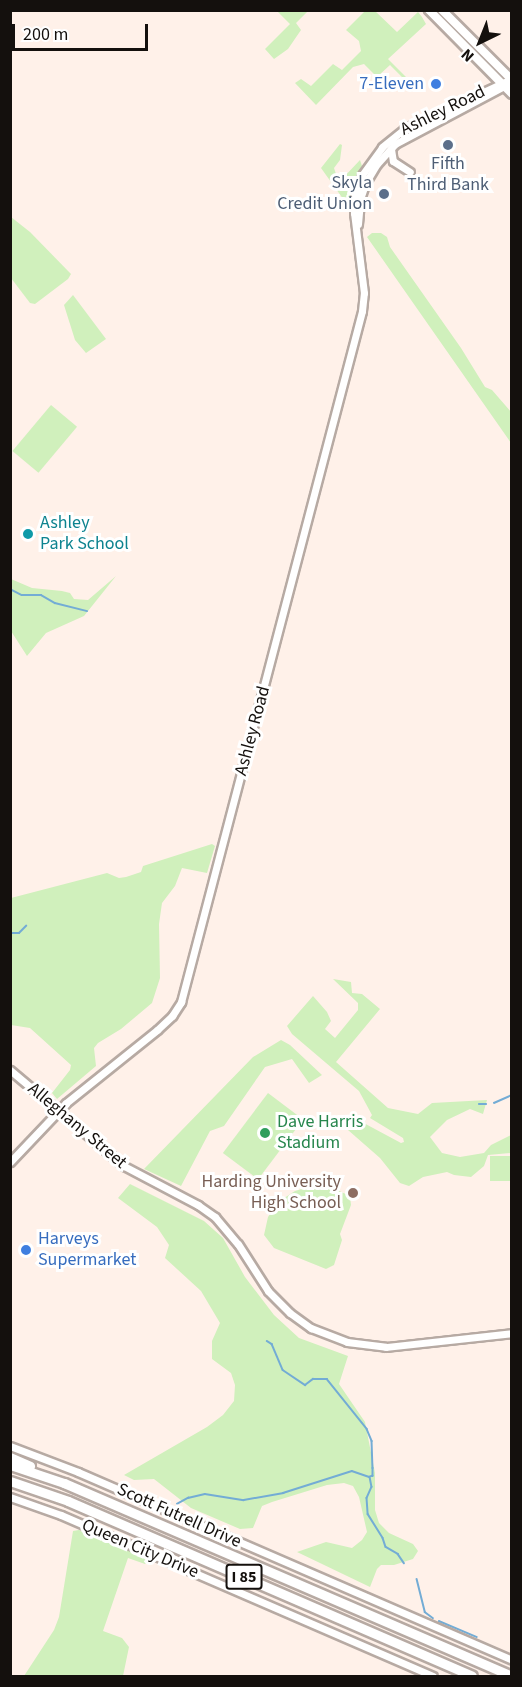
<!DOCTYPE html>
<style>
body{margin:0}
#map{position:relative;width:522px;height:1687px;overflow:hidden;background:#fff1e9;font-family:"Source Sans 3",sans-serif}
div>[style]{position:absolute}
.green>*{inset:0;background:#d0f0bc;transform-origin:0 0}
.stream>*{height:1.5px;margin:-0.75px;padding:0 0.75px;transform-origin:0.75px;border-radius:0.75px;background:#73acd5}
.roads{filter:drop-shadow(2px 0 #b7aaa3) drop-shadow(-2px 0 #b7aaa3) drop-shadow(0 2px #b7aaa3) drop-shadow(0 -2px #b7aaa3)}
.minor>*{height:7px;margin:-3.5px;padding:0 3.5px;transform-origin:3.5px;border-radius:3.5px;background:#fff}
.major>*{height:8px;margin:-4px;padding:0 4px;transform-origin:4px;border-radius:4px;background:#fff}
.highway>*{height:9px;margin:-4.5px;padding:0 4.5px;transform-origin:4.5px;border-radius:4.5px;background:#fff}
.dots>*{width:16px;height:16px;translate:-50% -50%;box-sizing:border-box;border:3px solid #fff;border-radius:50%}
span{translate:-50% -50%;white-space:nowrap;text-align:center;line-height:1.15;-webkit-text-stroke:6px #fff;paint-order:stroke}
.shield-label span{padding:2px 4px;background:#fff;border:2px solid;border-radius:4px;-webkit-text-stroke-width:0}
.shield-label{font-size:16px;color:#14100d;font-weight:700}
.shop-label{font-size:18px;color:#366cbe}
.right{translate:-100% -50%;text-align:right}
.left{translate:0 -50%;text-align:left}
.street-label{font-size:18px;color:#14100d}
.service-label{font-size:18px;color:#4e5e75}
.culture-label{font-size:18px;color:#0d838f}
.leisure-label{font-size:18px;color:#27864d}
.education-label{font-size:18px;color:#785e54}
.frame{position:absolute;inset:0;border:12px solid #14100d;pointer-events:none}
.north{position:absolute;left:450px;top:12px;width:60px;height:60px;-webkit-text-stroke:4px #fff;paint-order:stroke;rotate:223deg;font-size:16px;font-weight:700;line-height:24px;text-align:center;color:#14100d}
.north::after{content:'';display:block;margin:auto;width:21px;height:27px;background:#14100d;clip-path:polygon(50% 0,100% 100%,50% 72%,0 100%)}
.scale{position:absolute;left:12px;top:24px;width:136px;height:27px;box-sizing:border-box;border:3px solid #14100d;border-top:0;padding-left:8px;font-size:18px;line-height:21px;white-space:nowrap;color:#14100d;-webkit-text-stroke:4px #fff;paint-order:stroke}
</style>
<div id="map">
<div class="green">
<div style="clip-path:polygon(277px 11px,308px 11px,296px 23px,301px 30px,288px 49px,274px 59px,265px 49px,290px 24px)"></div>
<div style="clip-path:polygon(365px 11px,375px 11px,397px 32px,418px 12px,422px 17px,426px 24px,388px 59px,406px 77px,403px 78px,390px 65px,377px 77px,364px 64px,353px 67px,316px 105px,295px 83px,301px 79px,311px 86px,333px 64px,342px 70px,361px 51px,359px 41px,346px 30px)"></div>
<div style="clip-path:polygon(340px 144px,342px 145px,340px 160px,334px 168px,336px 174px,343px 178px,360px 160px,362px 166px,351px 184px,350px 202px,346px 203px,321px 168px)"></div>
<div style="clip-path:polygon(11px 217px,30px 232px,71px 274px,68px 279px,35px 304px,30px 303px,11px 278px)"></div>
<div style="clip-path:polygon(372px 233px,381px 233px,387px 237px,390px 247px,461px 348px,485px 387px,492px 390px,511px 412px,511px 443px,367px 237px)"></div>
<div style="clip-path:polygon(73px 295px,106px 339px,86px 353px,75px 340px,64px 305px)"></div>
<div style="left:51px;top:405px;width:34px;height:60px;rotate:40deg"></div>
<div style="clip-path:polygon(116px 576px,84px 616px,46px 633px,27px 656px,11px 631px,11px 579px,32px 588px,62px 591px,70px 593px,74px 599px,88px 600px)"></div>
<div style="clip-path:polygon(212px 844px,215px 846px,207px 873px,182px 868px,175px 886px,162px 903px,159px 924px,160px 978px,152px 1003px,121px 1029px,98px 1043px,94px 1048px,96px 1066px,57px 1099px,52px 1093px,70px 1070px,71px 1065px,30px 1028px,11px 1025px,11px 898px,107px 873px,119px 878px,126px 877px,141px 872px,143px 866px)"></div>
<div style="clip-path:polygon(333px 979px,351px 982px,352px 993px,362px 994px,380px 1009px,336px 1062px,388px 1108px,418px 1114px,432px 1103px,487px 1100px,483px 1114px,470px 1109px,447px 1120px,430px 1137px,442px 1153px,460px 1157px,484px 1153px,491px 1145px,511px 1135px,511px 1153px,488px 1155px,484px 1166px,471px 1177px,454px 1175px,447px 1172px,423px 1177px,409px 1186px,400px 1183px,380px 1158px,348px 1130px,360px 1121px,401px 1143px,404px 1142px,403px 1138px,370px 1118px,372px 1115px,359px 1091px,292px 1034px,287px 1026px,313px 996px,327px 1012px,331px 1021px,325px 1029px,335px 1038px,358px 1010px,358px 1003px)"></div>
<div style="clip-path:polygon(281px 1040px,290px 1045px,322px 1075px,309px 1083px,292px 1059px,265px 1067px,224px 1126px,210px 1131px,181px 1186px,144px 1169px,253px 1057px)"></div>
<div style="left:268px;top:1093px;width:44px;height:75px;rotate:37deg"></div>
<div style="left:490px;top:1156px;width:21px;height:25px"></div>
<div style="clip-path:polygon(322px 1183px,350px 1196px,351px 1205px,340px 1234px,342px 1240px,334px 1265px,326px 1269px,274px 1248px,264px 1235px,268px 1217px,278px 1202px,295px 1191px)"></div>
<div style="clip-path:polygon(130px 1184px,204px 1221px,223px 1238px,245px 1277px,274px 1315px,299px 1338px,348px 1356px,339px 1384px,365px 1422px,375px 1473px,375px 1510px,379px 1523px,389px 1533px,413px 1544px,418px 1551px,413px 1559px,394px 1565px,381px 1565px,377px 1569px,370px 1587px,297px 1552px,326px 1542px,352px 1548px,362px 1540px,367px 1532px,359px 1497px,353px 1486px,344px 1483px,327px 1485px,272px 1502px,262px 1506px,253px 1528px,240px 1529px,191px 1508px,154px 1479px,134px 1480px,124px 1475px,207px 1427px,223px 1415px,234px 1401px,235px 1385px,231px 1373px,212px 1359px,212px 1341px,220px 1323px,201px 1291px,165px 1258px,169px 1245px,157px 1227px,118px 1198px)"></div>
<div style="clip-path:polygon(79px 1530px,147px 1558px,148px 1561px,145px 1564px,128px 1558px,103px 1631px,122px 1638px,129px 1647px,123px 1676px,24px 1676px,54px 1630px,59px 1617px,73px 1531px)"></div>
</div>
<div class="stream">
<div style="left:10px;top:589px;width:13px;rotate:27deg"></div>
<div style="left:22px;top:595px;width:19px"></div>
<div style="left:41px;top:595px;width:16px;rotate:30deg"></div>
<div style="left:55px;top:603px;width:33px;rotate:14deg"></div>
<div style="left:10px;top:933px;width:9px"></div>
<div style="left:19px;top:933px;width:10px;rotate:-45deg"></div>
<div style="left:494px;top:1103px;width:20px;rotate:-24deg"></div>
<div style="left:479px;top:1104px;width:7px"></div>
<div style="left:267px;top:1341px;width:6px;rotate:31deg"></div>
<div style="left:272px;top:1344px;width:28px;rotate:67deg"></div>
<div style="left:283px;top:1370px;width:27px;rotate:34deg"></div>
<div style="left:305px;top:1385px;width:10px;rotate:-37deg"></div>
<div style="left:313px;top:1379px;width:14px"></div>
<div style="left:327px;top:1379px;width:64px;rotate:51.3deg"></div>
<div style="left:367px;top:1429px;width:13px;rotate:67deg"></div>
<div style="left:372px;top:1441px;width:27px;rotate:88deg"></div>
<div style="left:373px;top:1468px;width:8px;rotate:90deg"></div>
<div style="left:373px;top:1476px;width:3px;rotate:162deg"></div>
<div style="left:370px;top:1477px;width:10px;rotate:79deg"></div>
<div style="left:372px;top:1487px;width:12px;rotate:114deg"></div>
<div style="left:367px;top:1498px;width:16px;rotate:86deg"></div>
<div style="left:368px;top:1514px;width:28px;rotate:58deg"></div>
<div style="left:383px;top:1538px;width:9px;rotate:72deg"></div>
<div style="left:386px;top:1547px;width:14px;rotate:30deg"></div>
<div style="left:398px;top:1554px;width:11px;rotate:56deg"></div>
<div style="left:177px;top:1504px;width:13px;rotate:-29deg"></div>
<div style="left:188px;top:1498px;width:17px;rotate:-13deg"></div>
<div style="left:205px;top:1494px;width:39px;rotate:9deg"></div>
<div style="left:244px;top:1500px;width:40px;rotate:-10deg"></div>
<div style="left:283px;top:1493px;width:72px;rotate:-17.7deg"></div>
<div style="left:352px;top:1471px;width:18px;rotate:19deg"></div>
<div style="left:417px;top:1579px;width:34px;rotate:76deg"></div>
<div style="left:425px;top:1612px;width:10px;rotate:37deg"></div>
<div style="left:439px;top:1621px;width:41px;rotate:22.8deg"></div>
</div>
<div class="roads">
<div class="minor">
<div style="left:391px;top:149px;width:12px;rotate:81deg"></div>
<div style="left:393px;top:161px;width:20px;rotate:33deg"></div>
<div style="left:358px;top:224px;width:25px;rotate:-85deg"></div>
<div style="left:360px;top:199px;width:18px;rotate:-71deg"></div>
<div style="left:366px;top:182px;width:21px;rotate:-59deg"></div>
<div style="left:377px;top:164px;width:27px;rotate:-48deg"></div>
<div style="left:395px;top:144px;width:128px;rotate:-28deg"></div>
<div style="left:10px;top:1070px;width:149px;rotate:40.1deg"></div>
<div style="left:124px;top:1166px;width:84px;rotate:27.8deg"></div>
<div style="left:198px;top:1205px;width:21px;rotate:35deg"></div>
<div style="left:215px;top:1217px;width:35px;rotate:50deg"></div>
<div style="left:238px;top:1244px;width:56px;rotate:57.4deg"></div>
<div style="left:268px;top:1291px;width:31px;rotate:45deg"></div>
<div style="left:290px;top:1313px;width:26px;rotate:36deg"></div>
<div style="left:311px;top:1328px;width:39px;rotate:21deg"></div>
<div style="left:347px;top:1342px;width:39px;rotate:7deg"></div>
<div style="left:386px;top:1347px;width:127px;rotate:-6.3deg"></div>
<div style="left:10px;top:1162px;width:81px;rotate:-46.5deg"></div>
<div style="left:66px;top:1103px;width:117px;rotate:-38.7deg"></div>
<div style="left:157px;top:1030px;width:21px;rotate:-43deg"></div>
<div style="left:172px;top:1016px;width:17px;rotate:-57deg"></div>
<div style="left:181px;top:1002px;width:714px;rotate:-75.32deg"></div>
<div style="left:362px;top:311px;width:18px;rotate:-84deg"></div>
<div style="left:364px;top:293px;width:81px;rotate:-97.1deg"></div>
<div style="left:354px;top:213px;width:19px;rotate:-84deg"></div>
<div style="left:356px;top:194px;width:20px;rotate:-72deg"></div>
<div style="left:362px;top:175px;width:34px;rotate:-54deg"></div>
<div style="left:382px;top:147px;width:28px;rotate:-39deg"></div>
<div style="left:404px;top:129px;width:118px;rotate:-25deg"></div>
<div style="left:10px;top:1446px;width:73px;rotate:20.9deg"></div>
<div style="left:78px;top:1472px;width:473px;rotate:23.4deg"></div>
<div style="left:10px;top:1497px;width:54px;rotate:19.4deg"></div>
<div style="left:61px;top:1515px;width:405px;rotate:23.4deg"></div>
</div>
<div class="major">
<div style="left:429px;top:10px;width:118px;rotate:45.3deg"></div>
<div style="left:442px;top:10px;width:99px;rotate:45deg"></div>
</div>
<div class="highway">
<div style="left:10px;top:1457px;width:22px;rotate:24deg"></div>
<div style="left:10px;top:1465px;width:57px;rotate:18.4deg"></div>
<div style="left:64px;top:1483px;width:488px;rotate:23.3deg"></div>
<div style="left:10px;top:1481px;width:61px;rotate:19deg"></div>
<div style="left:68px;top:1501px;width:440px;rotate:23.4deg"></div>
</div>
</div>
<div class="dots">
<div style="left:436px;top:84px;background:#3f7fe0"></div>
<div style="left:448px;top:145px;background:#5c6f8a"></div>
<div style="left:384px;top:194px;background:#5c6f8a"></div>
<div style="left:28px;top:534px;background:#0f9aa8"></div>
<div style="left:265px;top:1133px;background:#2e9e5b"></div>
<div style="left:353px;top:1193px;background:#8d6e63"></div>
<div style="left:26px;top:1250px;background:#3f7fe0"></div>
</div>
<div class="shield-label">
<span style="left:244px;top:1577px">I 85</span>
</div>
<div class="shop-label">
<span class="right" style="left:424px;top:84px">7-Eleven</span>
<span class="left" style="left:38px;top:1250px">Harveys<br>Supermarket</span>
</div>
<div class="street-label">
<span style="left:443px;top:111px;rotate:-26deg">Ashley Road</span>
<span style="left:253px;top:731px;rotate:-75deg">Ashley Road</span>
<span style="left:77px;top:1126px;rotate:40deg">Alleghany Street</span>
<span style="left:179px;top:1516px;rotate:24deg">Scott Futrell Drive</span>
<span style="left:140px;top:1549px;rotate:23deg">Queen City Drive</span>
</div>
<div class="service-label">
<span style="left:448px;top:175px">Fifth<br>Third Bank</span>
<span class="right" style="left:372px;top:194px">Skyla<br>Credit Union</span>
</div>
<div class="culture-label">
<span class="left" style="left:40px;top:534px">Ashley<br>Park School</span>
</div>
<div class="leisure-label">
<span class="left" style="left:277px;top:1133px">Dave Harris<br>Stadium</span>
</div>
<div class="education-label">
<span class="right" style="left:341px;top:1193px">Harding University<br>High School</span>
</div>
<div class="frame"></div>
<div class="north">N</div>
<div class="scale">200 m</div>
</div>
